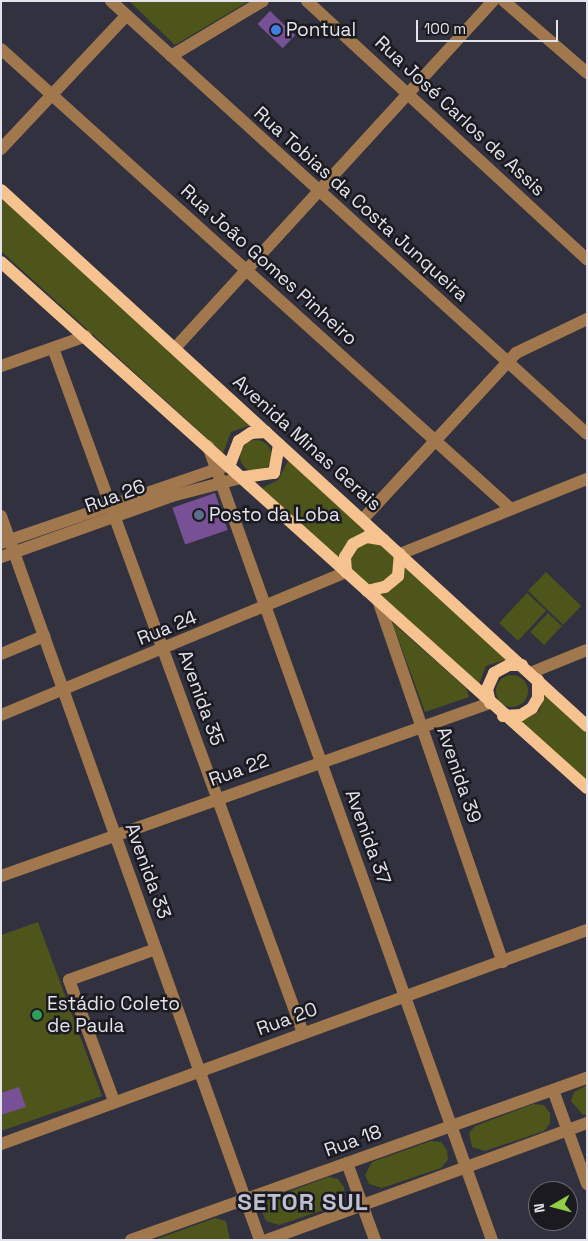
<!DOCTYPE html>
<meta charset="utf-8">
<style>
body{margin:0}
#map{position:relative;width:588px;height:1241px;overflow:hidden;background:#31313f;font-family:"Space Grotesk",sans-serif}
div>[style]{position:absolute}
.green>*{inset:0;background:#4d551a;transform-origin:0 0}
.round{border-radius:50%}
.building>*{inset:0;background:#775095;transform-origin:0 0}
.minor>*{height:12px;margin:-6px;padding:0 6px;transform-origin:6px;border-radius:6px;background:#a1774d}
.major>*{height:12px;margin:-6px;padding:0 6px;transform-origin:6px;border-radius:6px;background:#f6c390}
.dots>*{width:14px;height:14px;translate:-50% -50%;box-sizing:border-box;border:2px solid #1a1a20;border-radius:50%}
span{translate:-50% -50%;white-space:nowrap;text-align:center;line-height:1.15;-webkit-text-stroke:5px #1a1a20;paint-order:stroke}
.poi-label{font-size:19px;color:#e3e3ec}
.left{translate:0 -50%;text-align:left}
.street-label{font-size:19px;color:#e3e3ec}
.district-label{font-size:24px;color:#bebfd1;font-weight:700;letter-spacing:1px}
.frame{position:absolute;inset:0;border:2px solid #e3e3ec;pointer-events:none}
.north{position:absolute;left:528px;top:1181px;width:50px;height:50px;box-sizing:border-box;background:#1a1a20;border:1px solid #6a6a72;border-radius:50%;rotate:262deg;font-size:14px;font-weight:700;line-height:20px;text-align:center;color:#e3e3ec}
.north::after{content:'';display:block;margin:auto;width:18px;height:22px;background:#8dce45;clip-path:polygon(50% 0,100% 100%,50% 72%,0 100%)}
.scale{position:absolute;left:416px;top:20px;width:142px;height:22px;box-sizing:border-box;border:2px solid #e3e3ec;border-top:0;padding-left:6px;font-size:15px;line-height:18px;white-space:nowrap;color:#e3e3ec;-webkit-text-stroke:4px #1a1a20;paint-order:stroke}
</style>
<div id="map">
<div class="green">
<div style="clip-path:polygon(129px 1px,249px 1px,175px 45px)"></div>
<div style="clip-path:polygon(1px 198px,251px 425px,231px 432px,223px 453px,1px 251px)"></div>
<div class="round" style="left:240px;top:440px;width:32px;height:32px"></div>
<div style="clip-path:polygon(289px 459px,371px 535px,342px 562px,262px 488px,278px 480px)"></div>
<div class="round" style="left:351px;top:541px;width:44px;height:44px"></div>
<div style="clip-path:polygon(404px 565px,507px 659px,486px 666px,478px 687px,378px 595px)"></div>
<div style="left:546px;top:572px;width:49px;height:26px;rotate:44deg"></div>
<div style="left:527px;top:593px;width:26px;height:41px;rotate:43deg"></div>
<div style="left:548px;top:613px;width:19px;height:26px;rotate:43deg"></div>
<div style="clip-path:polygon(392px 622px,466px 688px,469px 697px,425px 712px)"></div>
<div class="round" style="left:496px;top:675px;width:32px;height:32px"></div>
<div style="clip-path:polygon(545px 694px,587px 732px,587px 786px,518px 723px,539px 711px)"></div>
<div style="clip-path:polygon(38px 922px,102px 1096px,1px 1131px,1px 935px)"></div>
<div style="clip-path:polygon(587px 1085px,587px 1114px,583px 1115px,571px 1101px,574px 1092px)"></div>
<div style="clip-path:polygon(533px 1104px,544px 1105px,550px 1113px,550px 1123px,544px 1131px,485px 1151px,472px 1147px,469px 1133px,475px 1126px)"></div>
<div style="clip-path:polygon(431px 1141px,441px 1142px,447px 1150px,448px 1160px,441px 1168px,382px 1188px,369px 1184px,365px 1175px,372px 1162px)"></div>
<div style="clip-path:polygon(328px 1177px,338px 1179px,344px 1187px,345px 1197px,338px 1205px,279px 1225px,266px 1221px,262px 1212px,269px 1199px)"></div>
<div style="clip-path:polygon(215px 1218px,226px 1221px,230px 1240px,154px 1240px)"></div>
</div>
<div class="building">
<div style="left:270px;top:11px;width:35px;height:18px;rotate:44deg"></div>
<div style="left:215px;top:493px;width:39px;height:45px;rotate:71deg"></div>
<div style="clip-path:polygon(19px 1087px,26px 1107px,1px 1115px,1px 1093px)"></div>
</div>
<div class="minor">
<div style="left:111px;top:1px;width:643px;rotate:42.29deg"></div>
<div style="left:307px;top:1px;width:381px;rotate:42.7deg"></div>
<div style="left:504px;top:1px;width:110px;rotate:40.9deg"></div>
<div style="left:1px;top:49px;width:687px;rotate:42.05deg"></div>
<div style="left:171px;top:56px;width:107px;rotate:-30.9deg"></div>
<div style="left:1px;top:149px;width:183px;rotate:-46.8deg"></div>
<div style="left:53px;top:348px;width:729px;rotate:69.95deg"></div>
<div style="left:175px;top:348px;width:471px;rotate:-47.5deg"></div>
<div style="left:1px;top:366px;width:90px;rotate:-19.4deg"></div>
<div style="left:208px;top:446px;width:843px;rotate:70.32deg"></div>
<div style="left:1px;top:516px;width:769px;rotate:70.32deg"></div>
<div style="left:363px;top:519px;width:226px;rotate:-47.3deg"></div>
<div style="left:516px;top:353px;width:79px;rotate:-25.6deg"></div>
<div style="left:1px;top:543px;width:235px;rotate:-18.9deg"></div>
<div style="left:400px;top:554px;width:201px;rotate:-21.9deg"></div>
<div style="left:1px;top:557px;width:182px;rotate:-19.6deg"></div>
<div style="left:172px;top:496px;width:74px;rotate:-14.8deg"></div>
<div style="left:378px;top:600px;width:383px;rotate:71deg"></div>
<div style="left:1px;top:654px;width:47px;rotate:-22.7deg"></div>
<div style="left:530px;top:673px;width:61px;rotate:-22deg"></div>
<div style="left:1px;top:715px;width:373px;rotate:-22.5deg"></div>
<div style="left:1px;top:876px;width:519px;rotate:-19.48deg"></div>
<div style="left:553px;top:1090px;width:100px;rotate:70.1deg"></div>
<div style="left:114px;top:1101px;width:129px;rotate:-110.4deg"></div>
<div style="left:69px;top:980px;width:92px;rotate:-19.6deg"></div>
<div style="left:1px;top:1144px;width:624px;rotate:-20.06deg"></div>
<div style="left:347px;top:1163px;width:82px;rotate:70deg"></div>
<div style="left:131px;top:1240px;width:484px;rotate:-19.6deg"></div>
<div style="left:267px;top:1240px;width:341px;rotate:-20.1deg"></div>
</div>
<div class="major">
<div style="left:1px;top:190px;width:794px;rotate:42.45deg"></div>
<div style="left:1px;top:262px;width:787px;rotate:41.91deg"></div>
<div style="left:230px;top:464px;width:25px;rotate:-69deg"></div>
<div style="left:239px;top:441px;width:14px;rotate:-34deg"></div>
<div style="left:251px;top:433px;width:15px;rotate:-4deg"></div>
<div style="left:244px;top:477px;width:30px;rotate:-8deg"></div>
<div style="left:274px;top:473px;width:29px;rotate:-80deg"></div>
<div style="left:346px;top:572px;width:15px;rotate:-94deg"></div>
<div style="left:345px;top:557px;width:15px;rotate:-58deg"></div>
<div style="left:353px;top:544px;width:16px;rotate:-27deg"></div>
<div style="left:367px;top:537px;width:17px;rotate:10deg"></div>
<div style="left:367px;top:591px;width:18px;rotate:-13deg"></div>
<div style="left:385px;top:587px;width:17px;rotate:-40deg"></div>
<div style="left:398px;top:576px;width:22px;rotate:-85deg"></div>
<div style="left:490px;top:703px;width:14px;rotate:-102deg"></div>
<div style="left:487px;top:689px;width:17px;rotate:-66deg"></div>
<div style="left:494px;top:673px;width:17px;rotate:-28deg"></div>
<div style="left:509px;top:665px;width:13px"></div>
<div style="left:503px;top:716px;width:18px;rotate:-3deg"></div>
<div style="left:521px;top:715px;width:13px;rotate:-32deg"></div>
<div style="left:532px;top:708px;width:12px;rotate:-59deg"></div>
<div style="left:538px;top:698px;width:18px;rotate:-90deg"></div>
</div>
<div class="dots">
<div style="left:276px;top:30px;background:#3f7fe0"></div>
<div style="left:199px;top:515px;background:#5c6f8a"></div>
<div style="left:37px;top:1015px;background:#2e9e5b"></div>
</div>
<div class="poi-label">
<span class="left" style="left:286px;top:30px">Pontual</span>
<span class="left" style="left:209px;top:515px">Posto da Loba</span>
<span class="left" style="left:47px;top:1015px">Estádio Coleto<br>de Paula</span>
</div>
<div class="street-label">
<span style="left:460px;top:116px;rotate:43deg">Rua José Carlos de Assis</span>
<span style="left:361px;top:204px;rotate:42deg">Rua Tobias da Costa Junqueira</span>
<span style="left:269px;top:265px;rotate:42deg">Rua João Gomes Pinheiro</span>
<span style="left:307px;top:443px;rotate:42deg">Avenida Minas Gerais</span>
<span style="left:115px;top:496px;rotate:-20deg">Rua 26</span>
<span style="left:167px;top:628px;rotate:-22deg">Rua 24</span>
<span style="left:201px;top:698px;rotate:70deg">Avenida 35</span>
<span style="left:239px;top:770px;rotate:-20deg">Rua 22</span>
<span style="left:459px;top:775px;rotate:71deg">Avenida 39</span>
<span style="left:368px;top:837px;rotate:70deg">Avenida 37</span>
<span style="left:148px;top:871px;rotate:70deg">Avenida 33</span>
<span style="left:287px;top:1019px;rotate:-20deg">Rua 20</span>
<span style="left:353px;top:1141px;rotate:-20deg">Rua 18</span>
</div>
<div class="district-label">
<span style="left:303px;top:1202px">SETOR SUL</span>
</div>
<div class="frame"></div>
<div class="north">N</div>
<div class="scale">100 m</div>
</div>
